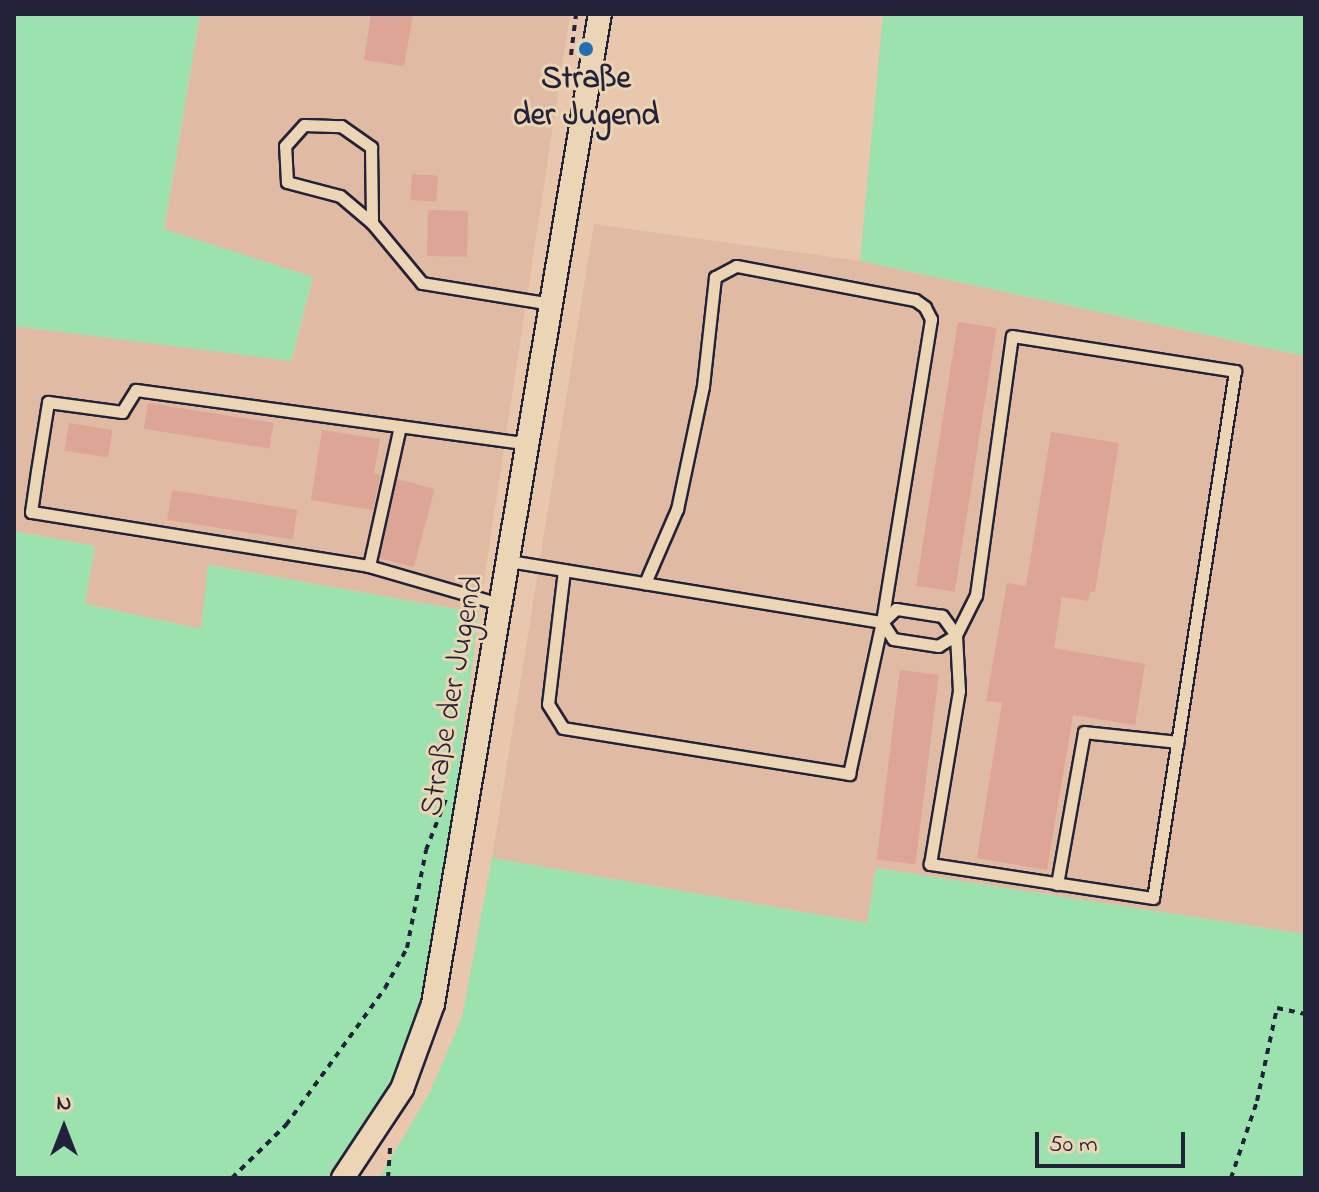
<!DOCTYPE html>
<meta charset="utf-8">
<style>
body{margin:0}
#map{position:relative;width:1319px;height:1192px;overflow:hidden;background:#e8c7ac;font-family:"Indie Flower",sans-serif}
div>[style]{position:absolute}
.built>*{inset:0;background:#e1baa3}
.green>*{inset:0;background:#9ce2ae}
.building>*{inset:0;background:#dda596;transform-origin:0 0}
.path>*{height:4px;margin-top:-2px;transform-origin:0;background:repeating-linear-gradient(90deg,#22223b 0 6px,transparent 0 12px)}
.roads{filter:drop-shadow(2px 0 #22223b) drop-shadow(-2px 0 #22223b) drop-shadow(0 2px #22223b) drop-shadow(0 -2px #22223b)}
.service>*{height:11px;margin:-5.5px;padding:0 5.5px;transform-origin:5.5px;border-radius:5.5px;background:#ecd5b5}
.minor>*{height:22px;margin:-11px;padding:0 11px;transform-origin:11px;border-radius:11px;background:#ecd5b5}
.dots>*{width:22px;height:22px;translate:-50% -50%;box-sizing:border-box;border:4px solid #ecd5b5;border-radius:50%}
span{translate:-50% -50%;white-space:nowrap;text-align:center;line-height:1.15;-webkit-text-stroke:6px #ecd5b5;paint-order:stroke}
.poi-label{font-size:32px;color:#22223b;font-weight:700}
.street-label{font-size:32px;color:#22223b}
.frame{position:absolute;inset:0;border:16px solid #22223b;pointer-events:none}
.north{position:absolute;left:24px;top:1088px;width:80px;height:80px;-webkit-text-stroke:6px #ecd5b5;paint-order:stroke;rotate:0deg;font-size:22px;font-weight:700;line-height:32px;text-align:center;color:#22223b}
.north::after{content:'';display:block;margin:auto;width:28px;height:36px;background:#22223b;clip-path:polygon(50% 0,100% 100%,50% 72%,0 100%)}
.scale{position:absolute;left:1035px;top:1132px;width:150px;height:36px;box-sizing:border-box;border:4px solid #22223b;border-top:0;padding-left:10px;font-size:24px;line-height:28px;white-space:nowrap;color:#22223b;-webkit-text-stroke:6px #ecd5b5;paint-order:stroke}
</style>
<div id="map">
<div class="built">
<div style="clip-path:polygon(200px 14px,570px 14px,479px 613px,209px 565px,202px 629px,85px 604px,95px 546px,14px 531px,14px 326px,292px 360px,313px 277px,164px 230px)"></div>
<div style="clip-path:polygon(594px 224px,860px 261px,1305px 356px,1305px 934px,876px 868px,867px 923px,492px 858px)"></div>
</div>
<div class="green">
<div style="clip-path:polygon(14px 14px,200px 14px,164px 229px,313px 277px,291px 361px,14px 326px)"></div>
<div style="clip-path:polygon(883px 14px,1305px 14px,1305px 356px,860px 261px)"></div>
<div style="clip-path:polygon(14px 531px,95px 546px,85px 604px,201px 629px,208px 565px,479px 613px,433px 968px,394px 1087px,330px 1178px,14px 1178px)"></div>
<div style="clip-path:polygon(492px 858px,867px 923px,876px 868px,1305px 934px,1305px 1178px,379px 1178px,429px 1094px,462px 1017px)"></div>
</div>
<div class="building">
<div style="clip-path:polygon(371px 14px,413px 14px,404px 66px,364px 60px)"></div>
<div style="left:412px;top:174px;width:26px;height:26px;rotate:4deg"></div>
<div style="left:428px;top:210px;width:40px;height:46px;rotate:1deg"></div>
<div style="left:958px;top:322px;width:39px;height:267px;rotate:9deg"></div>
<div style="left:148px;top:403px;width:127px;height:26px;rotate:9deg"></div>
<div style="left:69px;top:423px;width:44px;height:28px;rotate:9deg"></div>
<div style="clip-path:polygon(322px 430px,380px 439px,374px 473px,381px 475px,373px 510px,311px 500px)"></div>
<div style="clip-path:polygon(1051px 432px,1119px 443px,1095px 592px,1090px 592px,1088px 601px,1062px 597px,1054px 648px,1145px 664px,1135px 725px,1073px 715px,1047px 870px,977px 858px,1002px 703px,986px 701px,995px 651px,1007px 583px,1026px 586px)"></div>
<div style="left:397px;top:479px;width:39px;height:81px;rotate:15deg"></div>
<div style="left:172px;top:490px;width:127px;height:30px;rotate:9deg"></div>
<div style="left:900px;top:670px;width:39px;height:191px;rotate:7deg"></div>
</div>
<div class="path">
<div style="left:571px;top:55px;width:41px;rotate:-83deg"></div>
<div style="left:232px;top:1178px;width:76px;rotate:-44.5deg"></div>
<div style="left:286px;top:1125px;width:169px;rotate:-54.1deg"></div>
<div style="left:385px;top:988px;width:46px;rotate:-61.2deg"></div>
<div style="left:407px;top:948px;width:100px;rotate:-79deg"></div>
<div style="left:426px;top:850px;width:55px;rotate:-68.6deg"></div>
<div style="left:388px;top:1178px;width:31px;rotate:-86deg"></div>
<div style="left:1231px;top:1178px;width:81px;rotate:-71.3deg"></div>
<div style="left:1257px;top:1101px;width:95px;rotate:-77.9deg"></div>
<div style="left:1277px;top:1008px;width:29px;rotate:12deg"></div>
</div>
<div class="roads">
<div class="service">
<div style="left:372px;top:223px;width:42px;rotate:-139.8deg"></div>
<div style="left:340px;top:196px;width:55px;rotate:-165.2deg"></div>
<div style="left:287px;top:182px;width:36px;rotate:-93deg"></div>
<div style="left:285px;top:146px;width:28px;rotate:-48deg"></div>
<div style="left:304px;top:125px;width:37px;rotate:2deg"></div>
<div style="left:341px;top:126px;width:37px;rotate:35deg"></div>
<div style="left:371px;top:147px;width:76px;rotate:89.2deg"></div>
<div style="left:372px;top:223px;width:78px;rotate:50.2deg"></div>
<div style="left:422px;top:283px;width:132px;rotate:9.2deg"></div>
<div style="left:1012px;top:336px;width:226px;rotate:8.9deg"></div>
<div style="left:1235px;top:371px;width:533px;rotate:98.84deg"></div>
<div style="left:1153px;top:898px;width:226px;rotate:-171.3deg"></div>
<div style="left:930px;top:864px;width:175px;rotate:-80.5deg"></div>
<div style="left:959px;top:691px;width:56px;rotate:-93.1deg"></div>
<div style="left:956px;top:635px;width:45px;rotate:-63.4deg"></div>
<div style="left:976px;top:595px;width:261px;rotate:-82.1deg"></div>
<div style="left:509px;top:561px;width:378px;rotate:9.3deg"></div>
<div style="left:882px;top:622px;width:20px;rotate:57deg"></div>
<div style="left:893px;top:639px;width:46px;rotate:8.8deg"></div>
<div style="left:938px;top:646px;width:21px;rotate:-31deg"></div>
<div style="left:956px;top:635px;width:24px;rotate:-126deg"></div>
<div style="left:942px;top:616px;width:47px;rotate:-171.3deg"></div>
<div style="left:896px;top:609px;width:19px;rotate:137deg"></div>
<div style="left:369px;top:566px;width:143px;rotate:-77.5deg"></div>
<div style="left:564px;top:570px;width:135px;rotate:96.8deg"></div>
<div style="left:548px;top:704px;width:28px;rotate:58deg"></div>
<div style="left:563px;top:728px;width:290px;rotate:9.1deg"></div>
<div style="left:849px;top:774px;width:156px;rotate:-77.8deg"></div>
<div style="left:882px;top:622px;width:307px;rotate:-80.8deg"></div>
<div style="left:931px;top:319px;width:13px;rotate:-117deg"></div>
<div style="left:925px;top:307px;width:12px;rotate:-145deg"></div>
<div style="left:915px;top:300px;width:182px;rotate:-169.2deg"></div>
<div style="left:736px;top:266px;width:24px;rotate:152deg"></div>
<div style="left:715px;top:277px;width:110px;rotate:96.3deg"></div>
<div style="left:703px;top:386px;width:126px;rotate:101.9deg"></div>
<div style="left:677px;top:509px;width:81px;rotate:113.4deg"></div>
<div style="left:503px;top:605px;width:140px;rotate:-163.8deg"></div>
<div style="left:369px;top:566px;width:342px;rotate:-170.9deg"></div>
<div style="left:31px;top:512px;width:41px;rotate:-81.7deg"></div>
<div style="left:37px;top:471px;width:70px;rotate:-80.9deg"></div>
<div style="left:48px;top:402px;width:75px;rotate:7.7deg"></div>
<div style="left:122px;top:412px;width:26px;rotate:-58deg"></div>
<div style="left:136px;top:390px;width:396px;rotate:7.8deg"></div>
<div style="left:1057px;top:884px;width:154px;rotate:-79.9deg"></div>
<div style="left:1084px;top:732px;width:94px;rotate:6.1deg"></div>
</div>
<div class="minor">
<div style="left:343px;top:1178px;width:107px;rotate:-56.5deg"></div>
<div style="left:402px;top:1089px;width:90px;rotate:-70deg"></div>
<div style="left:433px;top:1004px;width:1004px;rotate:-80.43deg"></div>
</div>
</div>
<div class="dots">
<div style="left:586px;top:49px;background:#1f6fb2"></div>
</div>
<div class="poi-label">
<span style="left:586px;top:99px">Straße<br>der Jugend</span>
</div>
<div class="street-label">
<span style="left:454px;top:696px;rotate:-80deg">Straße der Jugend</span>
</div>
<div class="frame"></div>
<div class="north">N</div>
<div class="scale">50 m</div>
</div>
